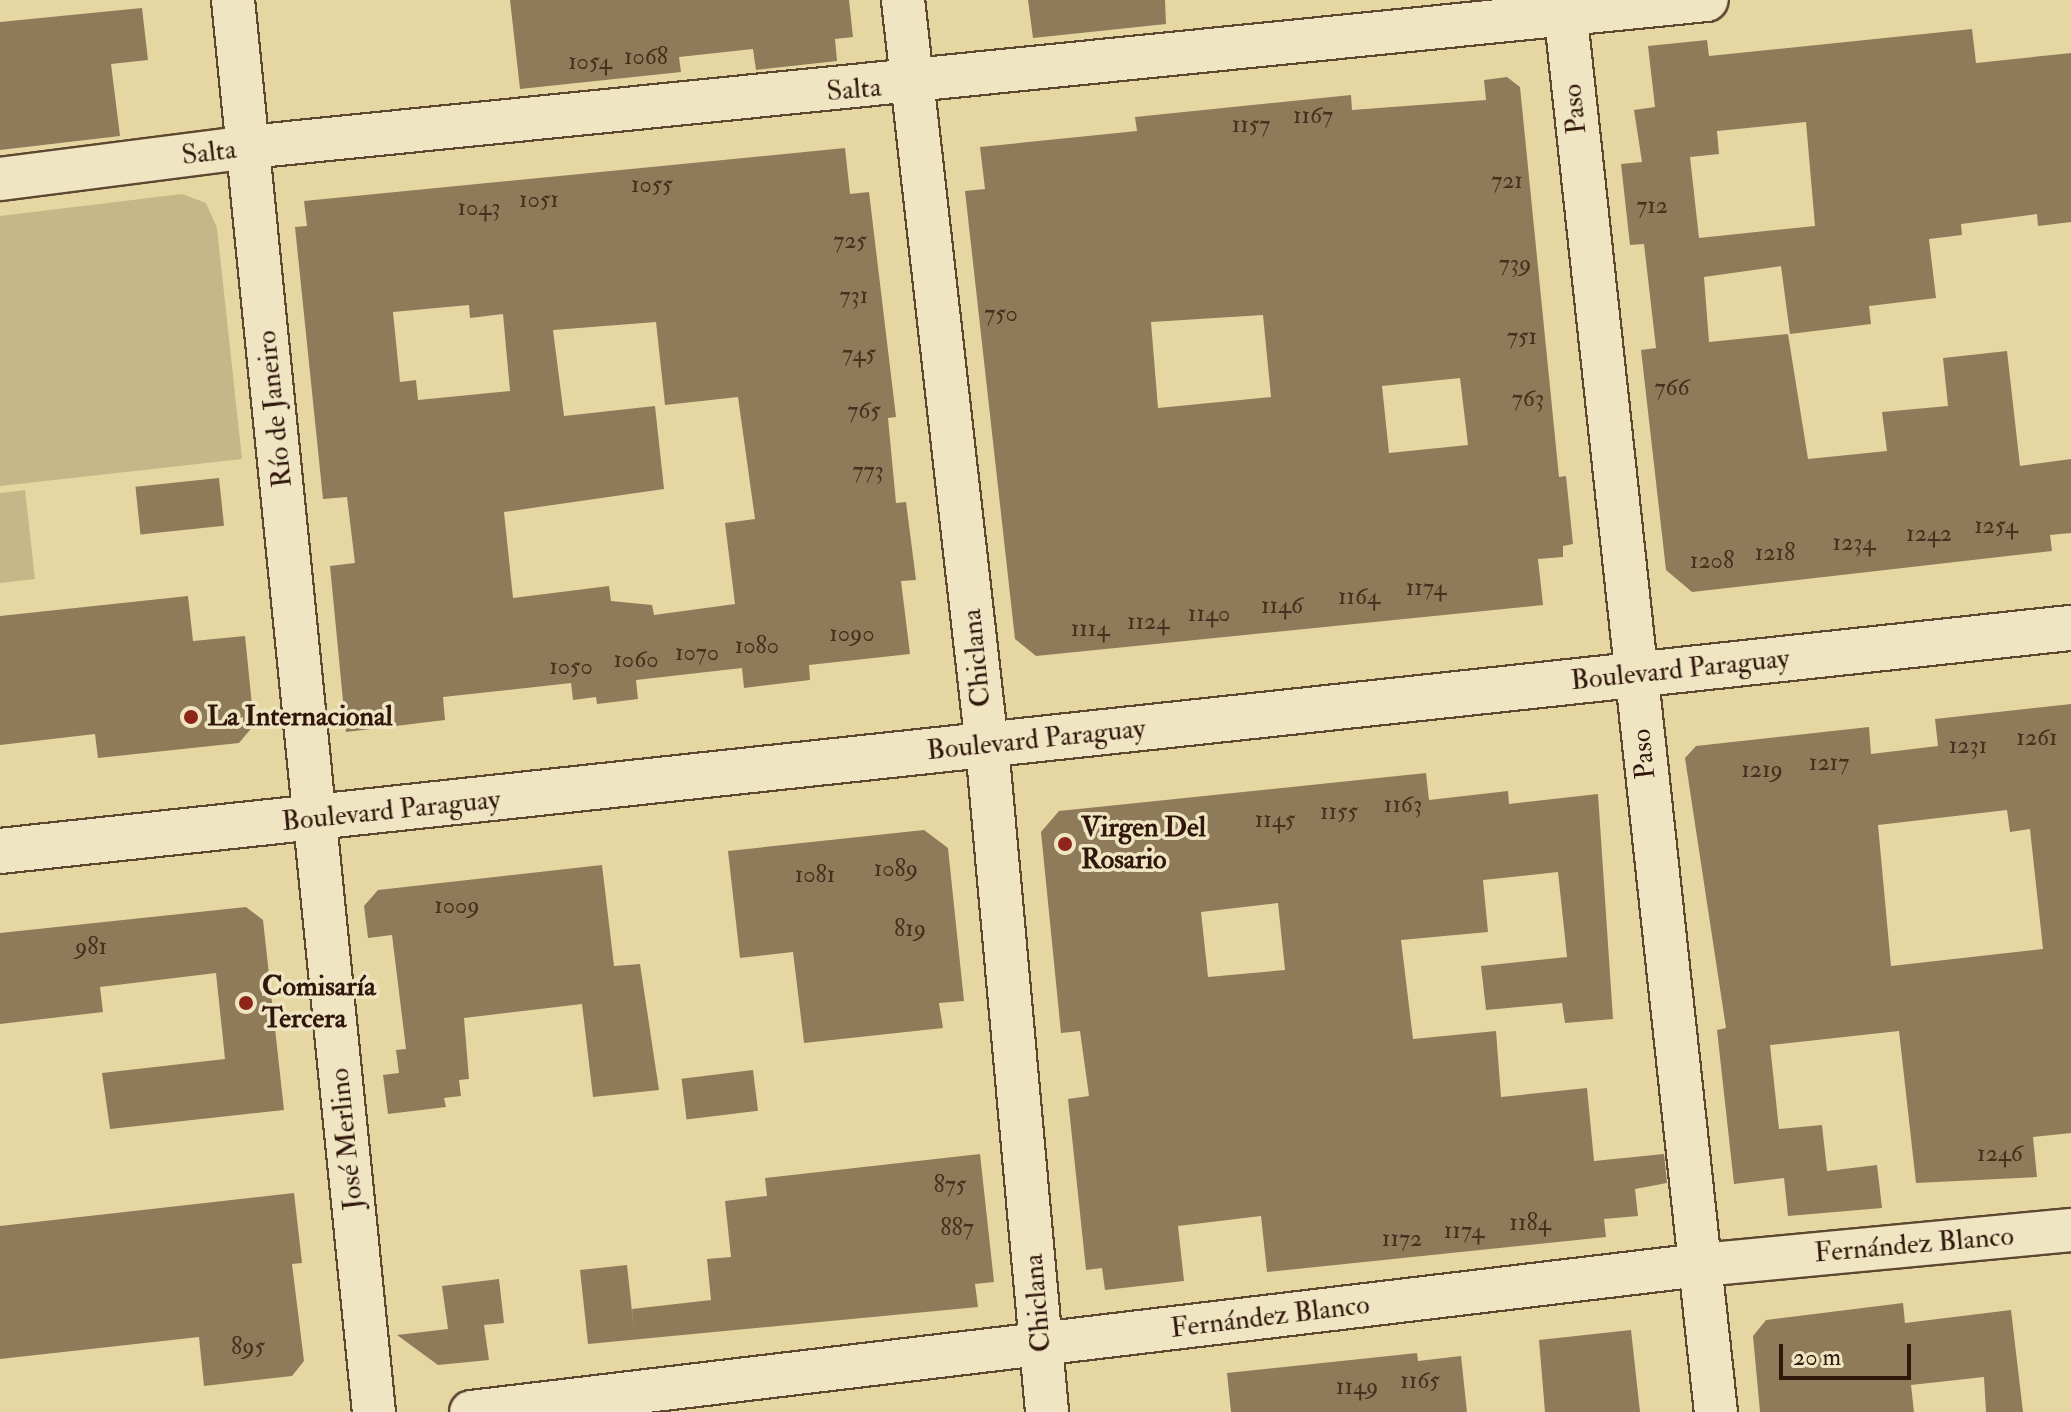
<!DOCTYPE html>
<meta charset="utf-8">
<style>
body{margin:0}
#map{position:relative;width:2071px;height:1412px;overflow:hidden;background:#e6d7a2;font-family:"IM FELL Double Pica",serif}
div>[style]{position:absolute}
.green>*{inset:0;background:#c7b688}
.building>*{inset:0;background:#8f7b5a;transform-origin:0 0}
.roads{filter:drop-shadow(2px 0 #5e4731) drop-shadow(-2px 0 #5e4731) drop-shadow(0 2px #5e4731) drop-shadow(0 -2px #5e4731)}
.street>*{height:42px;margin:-21px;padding:0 21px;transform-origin:21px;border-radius:21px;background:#efe5c3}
.secondary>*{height:44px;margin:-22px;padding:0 22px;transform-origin:22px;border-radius:22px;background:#efe5c3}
.dots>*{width:22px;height:22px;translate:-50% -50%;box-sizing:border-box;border:4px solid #efe5c3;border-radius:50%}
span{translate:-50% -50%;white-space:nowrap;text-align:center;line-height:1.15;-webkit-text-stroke:7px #efe5c3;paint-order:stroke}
.number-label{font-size:24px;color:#48301f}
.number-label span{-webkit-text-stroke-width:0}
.street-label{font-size:28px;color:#31170b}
.poi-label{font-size:28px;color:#31170b;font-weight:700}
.left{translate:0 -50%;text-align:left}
.scale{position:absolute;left:1779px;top:1344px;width:132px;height:36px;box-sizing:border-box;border:4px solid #31170b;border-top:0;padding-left:10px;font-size:24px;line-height:28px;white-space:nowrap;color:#31170b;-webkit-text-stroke:6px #efe5c3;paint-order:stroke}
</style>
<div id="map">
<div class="green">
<div style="clip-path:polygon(182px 194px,206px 203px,217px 228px,242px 459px,0 486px,0 216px)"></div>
<div style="clip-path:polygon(25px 490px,35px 579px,0 583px,0 493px)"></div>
</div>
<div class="building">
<div style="clip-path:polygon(510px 0,849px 0,853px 37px,835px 39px,837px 61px,756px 70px,753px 49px,679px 57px,681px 72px,520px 89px)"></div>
<div style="clip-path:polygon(1028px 0,1165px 0,1166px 24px,1033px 38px)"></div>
<div style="clip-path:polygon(142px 8px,148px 60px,111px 64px,120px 136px,0 150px,0 22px)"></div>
<div style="clip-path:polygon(evenodd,1972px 29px,1976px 63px,2071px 53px,2071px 222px,2038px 226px,2037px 214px,1961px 224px,1962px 235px,1929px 239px,1936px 298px,1869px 306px,1871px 324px,1790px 334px,1781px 266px,1704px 277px,1709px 342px,1788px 334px,1808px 459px,1887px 451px,1882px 412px,1948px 406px,1943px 358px,2007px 351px,2020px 466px,2071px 459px,2071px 533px,2050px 535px,2052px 551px,1692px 592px,1666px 570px,1641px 350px,1656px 348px,1644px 244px,1630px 245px,1621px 164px,1642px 162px,1634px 110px,1655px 107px,1648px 46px,1707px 40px,1709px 56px,1972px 29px,1806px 122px,1815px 226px,1699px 238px,1690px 157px,1719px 154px,1717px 131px,1806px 122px)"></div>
<div style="clip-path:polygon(evenodd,1507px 77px,1520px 87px,1559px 477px,1566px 476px,1573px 544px,1563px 546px,1563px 557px,1538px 559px,1543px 605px,1036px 656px,1015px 639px,965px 191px,985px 189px,980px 147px,1137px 131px,1135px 117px,1351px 95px,1352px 110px,1486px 100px,1484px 80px,1507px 77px,1263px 315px,1271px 397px,1158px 408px,1151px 322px,1263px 315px,1507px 77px,1460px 378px,1468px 445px,1389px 453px,1382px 386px,1460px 378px)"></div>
<div style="clip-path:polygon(evenodd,845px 148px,850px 194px,869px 192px,896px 417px,888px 418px,896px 503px,906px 502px,916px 580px,901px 581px,910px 654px,809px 665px,810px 680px,744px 688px,742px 668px,636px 680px,638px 699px,597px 704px,596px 697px,573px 700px,571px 683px,443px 697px,445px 720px,346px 732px,330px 566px,355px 563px,347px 497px,323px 499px,295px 227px,307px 226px,304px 201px,845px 148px,469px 305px,470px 318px,503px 314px,510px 391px,418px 400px,416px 380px,400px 382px,393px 312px,469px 305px,845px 148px,656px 322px,665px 405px,738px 397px,755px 519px,725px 523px,735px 604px,654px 615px,652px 605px,611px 601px,609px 586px,513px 598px,504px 512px,664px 489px,655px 406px,564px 416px,553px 330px,656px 322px)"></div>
<div style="left:219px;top:478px;width:48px;height:84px;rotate:84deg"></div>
<div style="clip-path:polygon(188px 596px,193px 641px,245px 636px,254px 725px,239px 743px,98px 758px,95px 734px,0 745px,0 616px)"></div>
<div style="clip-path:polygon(evenodd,2071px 704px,2071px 1133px,2033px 1137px,2037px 1177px,1916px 1183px,1899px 1031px,1770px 1045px,1779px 1129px,1822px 1125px,1827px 1171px,1877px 1165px,1882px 1208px,1788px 1216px,1784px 1178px,1734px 1184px,1717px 1030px,1726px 1028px,1685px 758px,1696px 746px,1869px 727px,1871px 754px,1938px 746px,1935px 719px,2071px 704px,2007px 810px,2010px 832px,2030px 829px,2043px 949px,1891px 966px,1878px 825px,2007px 810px)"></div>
<div style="clip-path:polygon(evenodd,1426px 773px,1429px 800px,1508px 791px,1509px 804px,1598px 794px,1613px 1019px,1565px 1023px,1562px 1003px,1486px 1010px,1481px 966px,1567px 957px,1558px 872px,1483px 880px,1488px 932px,1401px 940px,1413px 1039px,1496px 1031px,1501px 1097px,1587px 1088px,1594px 1161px,1664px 1154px,1667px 1183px,1635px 1189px,1638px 1216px,1604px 1219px,1606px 1237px,1267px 1272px,1261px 1216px,1178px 1226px,1184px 1281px,1105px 1290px,1102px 1268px,1086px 1270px,1068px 1099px,1089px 1096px,1080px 1031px,1061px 1033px,1041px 832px,1059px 811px,1426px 773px,1278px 903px,1285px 970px,1208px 977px,1201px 912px,1278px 903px)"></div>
<div style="clip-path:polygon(924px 830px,948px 848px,964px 1001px,939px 1003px,943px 1028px,804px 1043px,793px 952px,740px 958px,728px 851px)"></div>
<div style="clip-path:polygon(602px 865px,614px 966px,640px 964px,659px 1090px,593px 1097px,582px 1004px,464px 1018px,469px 1079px,459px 1080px,461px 1096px,444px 1098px,446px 1107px,388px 1114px,383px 1075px,399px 1073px,396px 1050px,406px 1049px,392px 935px,368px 938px,364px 906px,378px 890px)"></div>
<div style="clip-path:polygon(246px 907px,263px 920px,284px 1110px,110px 1129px,102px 1073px,225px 1059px,216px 973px,100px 987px,103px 1012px,0 1024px,0 933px)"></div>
<div style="left:753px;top:1070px;width:41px;height:72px;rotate:83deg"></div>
<div style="clip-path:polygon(980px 1154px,994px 1282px,975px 1284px,978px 1307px,588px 1344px,580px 1270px,627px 1265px,634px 1330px,632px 1309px,711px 1300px,707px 1259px,731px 1257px,725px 1201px,767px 1196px,765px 1178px)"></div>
<div style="clip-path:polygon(294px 1193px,302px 1263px,292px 1264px,304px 1361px,292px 1376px,204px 1386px,199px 1337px,0 1359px,0 1226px)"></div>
<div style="clip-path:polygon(499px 1279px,504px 1323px,484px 1325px,489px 1360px,438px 1365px,397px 1335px,448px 1329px,442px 1286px)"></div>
<div style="clip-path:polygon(1903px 1303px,1905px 1323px,2011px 1310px,2023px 1412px,1986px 1412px,1984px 1377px,1911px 1385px,1914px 1412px,1760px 1412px,1753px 1336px,1766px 1320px)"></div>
<div style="clip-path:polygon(1631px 1330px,1640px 1412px,1545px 1412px,1539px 1340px)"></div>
<div style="clip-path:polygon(1417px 1353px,1418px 1361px,1461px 1356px,1467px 1412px,1231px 1412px,1227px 1373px)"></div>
</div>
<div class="roads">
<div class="street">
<div style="left:233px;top:0;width:1419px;rotate:84.3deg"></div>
<div style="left:903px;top:0;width:751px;rotate:83.58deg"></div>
<div style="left:987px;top:746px;width:669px;rotate:84.85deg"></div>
<div style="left:1564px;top:0;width:1420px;rotate:83.86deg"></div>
<div style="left:0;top:179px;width:251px;rotate:-7.3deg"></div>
<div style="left:249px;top:147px;width:1465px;rotate:-5.76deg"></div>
<div style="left:471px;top:1412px;width:1239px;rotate:-6.82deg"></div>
<div style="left:1701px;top:1265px;width:372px;rotate:-5.4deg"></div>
</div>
<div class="secondary">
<div style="left:0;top:851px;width:2083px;rotate:-6.15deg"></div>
</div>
</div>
<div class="dots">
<div style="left:191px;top:717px;background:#8f2418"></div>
<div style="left:1065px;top:844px;background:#8f2418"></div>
<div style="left:246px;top:1003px;background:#8f2418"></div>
</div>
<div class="number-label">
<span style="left:646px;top:57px">1068</span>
<span style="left:590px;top:62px">1054</span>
<span style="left:1313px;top:116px">1167</span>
<span style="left:1251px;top:125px">1157</span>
<span style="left:1507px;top:181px">721</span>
<span style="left:652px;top:185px">1055</span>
<span style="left:539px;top:200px">1051</span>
<span style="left:1652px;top:206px">712</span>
<span style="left:479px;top:208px">1043</span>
<span style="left:850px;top:241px">725</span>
<span style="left:1515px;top:264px">739</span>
<span style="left:854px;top:296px">731</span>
<span style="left:1001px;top:314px">750</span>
<span style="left:1522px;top:337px">751</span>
<span style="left:859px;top:354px">745</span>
<span style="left:1672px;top:388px">766</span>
<span style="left:1528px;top:399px">763</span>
<span style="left:864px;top:411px">765</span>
<span style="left:868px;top:471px">773</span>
<span style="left:1996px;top:526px">1254</span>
<span style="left:1929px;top:534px">1242</span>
<span style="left:1854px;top:543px">1234</span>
<span style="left:1775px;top:553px">1218</span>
<span style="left:1712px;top:561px">1208</span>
<span style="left:1426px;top:588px">1174</span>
<span style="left:1359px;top:597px">1164</span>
<span style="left:1282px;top:606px">1146</span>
<span style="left:1209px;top:614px">1140</span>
<span style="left:1148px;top:622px">1124</span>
<span style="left:1090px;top:629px">1114</span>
<span style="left:852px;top:634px">1090</span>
<span style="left:757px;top:646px">1080</span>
<span style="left:697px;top:653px">1070</span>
<span style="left:636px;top:660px">1060</span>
<span style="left:571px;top:667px">1050</span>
<span style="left:2037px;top:738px">1261</span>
<span style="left:1968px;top:746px">1231</span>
<span style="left:1829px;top:763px">1217</span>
<span style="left:1762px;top:770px">1219</span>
<span style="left:1403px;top:805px">1163</span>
<span style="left:1339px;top:812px">1155</span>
<span style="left:1275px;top:820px">1145</span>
<span style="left:896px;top:869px">1089</span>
<span style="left:815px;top:875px">1081</span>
<span style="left:457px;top:906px">1009</span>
<span style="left:910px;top:929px">819</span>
<span style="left:91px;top:947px">981</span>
<span style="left:2000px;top:1154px">1246</span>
<span style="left:950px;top:1185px">875</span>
<span style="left:1530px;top:1223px">1184</span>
<span style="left:957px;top:1228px">887</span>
<span style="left:1464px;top:1231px">1174</span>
<span style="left:1402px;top:1239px">1172</span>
<span style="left:248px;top:1347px">895</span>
<span style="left:1420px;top:1381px">1165</span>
<span style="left:1357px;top:1387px">1149</span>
</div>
<div class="street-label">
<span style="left:854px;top:90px;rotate:-5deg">Salta</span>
<span style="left:1575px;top:109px;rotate:-96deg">Paso</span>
<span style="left:209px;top:153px;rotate:-7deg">Salta</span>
<span style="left:275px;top:409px;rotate:-96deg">Río de Janeiro</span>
<span style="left:977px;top:658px;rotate:-96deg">Chiclana</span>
<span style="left:1680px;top:670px;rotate:-6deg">Boulevard Paraguay</span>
<span style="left:1036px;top:740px;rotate:-6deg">Boulevard Paraguay</span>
<span style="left:1644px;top:754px;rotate:-96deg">Paso</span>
<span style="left:391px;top:811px;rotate:-6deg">Boulevard Paraguay</span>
<span style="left:347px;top:1139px;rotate:-96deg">José Merlino</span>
<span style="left:1914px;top:1245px;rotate:-5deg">Fernández Blanco</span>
<span style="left:1038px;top:1303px;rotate:-95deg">Chiclana</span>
<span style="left:1270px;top:1317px;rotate:-7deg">Fernández Blanco</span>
</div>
<div class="poi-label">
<span class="left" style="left:207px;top:717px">La Internacional</span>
<span class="left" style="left:1081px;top:844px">Virgen Del<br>Rosario</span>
<span class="left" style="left:262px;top:1003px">Comisaría<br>Tercera</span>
</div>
<div class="scale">20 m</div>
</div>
